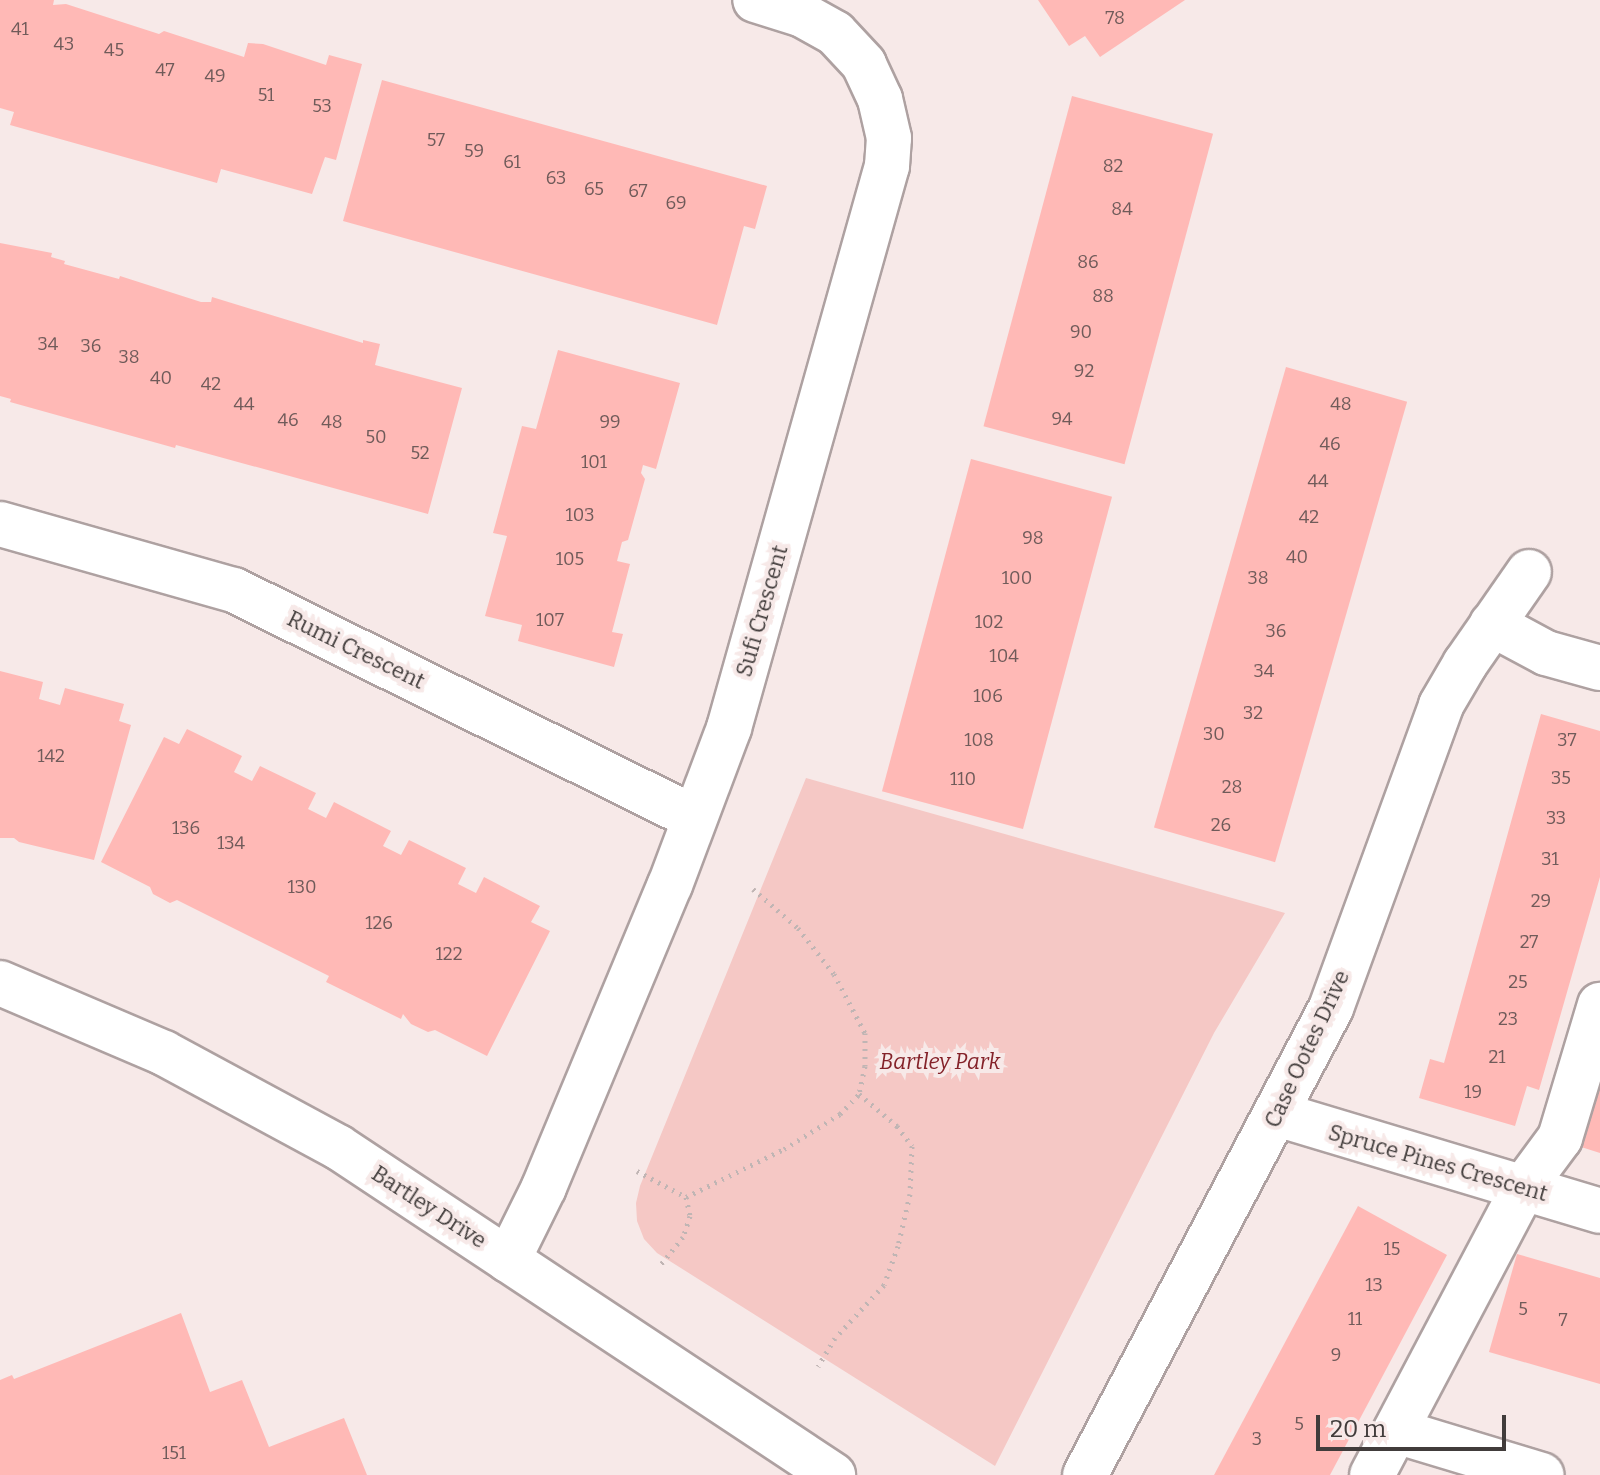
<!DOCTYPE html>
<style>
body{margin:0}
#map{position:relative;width:1600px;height:1475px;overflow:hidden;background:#f7e9e8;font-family:Bitter,serif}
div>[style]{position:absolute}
.green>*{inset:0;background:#f5c8c5}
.building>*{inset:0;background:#ffb9b6;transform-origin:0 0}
.path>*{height:5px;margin-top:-2.5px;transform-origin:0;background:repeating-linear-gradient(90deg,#c0b5b4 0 2px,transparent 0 8px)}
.roads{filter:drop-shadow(2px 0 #aea1a1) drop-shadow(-2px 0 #aea1a1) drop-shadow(0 2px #aea1a1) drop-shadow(0 -2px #aea1a1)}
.minor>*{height:44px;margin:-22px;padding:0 22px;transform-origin:22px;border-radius:22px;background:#fff}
span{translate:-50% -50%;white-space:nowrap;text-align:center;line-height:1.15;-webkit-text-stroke:8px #f7e9e8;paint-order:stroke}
.number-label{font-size:18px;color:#705b5a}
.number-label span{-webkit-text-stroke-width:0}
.street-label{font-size:22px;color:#413c3b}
.park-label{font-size:22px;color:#842229;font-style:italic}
.scale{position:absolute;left:1316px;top:1415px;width:190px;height:36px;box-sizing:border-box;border:4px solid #413c3b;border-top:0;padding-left:10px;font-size:24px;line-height:28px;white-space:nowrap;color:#413c3b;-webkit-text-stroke:6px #f7e9e8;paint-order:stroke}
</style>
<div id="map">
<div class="green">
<div style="clip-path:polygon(806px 778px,1285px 913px,1214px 1033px,995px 1466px,657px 1253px,644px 1239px,637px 1221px,636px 1203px,640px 1186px)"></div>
</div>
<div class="building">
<div style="clip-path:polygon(0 0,54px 0,53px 5px,66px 4px,159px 34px,164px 31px,244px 57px,248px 43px,263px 44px,326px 65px,329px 55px,362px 64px,336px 160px,325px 157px,312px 194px,221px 169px,217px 183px,10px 125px,14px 112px,0 108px)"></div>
<div style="clip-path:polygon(1038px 0,1185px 0,1100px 57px,1085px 36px,1069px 46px)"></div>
<div style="clip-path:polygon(382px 80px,767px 186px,755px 229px,744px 226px,717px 325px,343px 221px)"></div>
<div style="left:1072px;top:96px;width:146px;height:342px;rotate:15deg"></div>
<div style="clip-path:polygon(0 243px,52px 253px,51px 257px,65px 261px,64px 264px,119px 279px,120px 276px,201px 302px,211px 302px,212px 297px,363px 343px,363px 340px,380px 344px,375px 365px,462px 388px,428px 514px,176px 445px,175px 448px,10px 402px,11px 399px,0 396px)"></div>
<div style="clip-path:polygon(558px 350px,680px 383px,656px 469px,643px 465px,641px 473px,645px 479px,628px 540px,622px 542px,617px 561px,630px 564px,612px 632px,623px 634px,614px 667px,518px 641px,522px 625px,485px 616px,507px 536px,493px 533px,522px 426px,536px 429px)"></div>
<div style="left:1286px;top:367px;width:126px;height:479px;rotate:16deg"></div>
<div style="left:971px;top:459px;width:146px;height:344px;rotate:15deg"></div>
<div style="clip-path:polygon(0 671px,43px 682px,39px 699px,60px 705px,65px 688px,124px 704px,119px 721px,131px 725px,94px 860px,19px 842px,14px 838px,0 838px)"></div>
<div style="clip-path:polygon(1541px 714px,1600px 731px,1600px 877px,1539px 1090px,1527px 1086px,1515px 1126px,1419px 1098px,1430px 1059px,1444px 1063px)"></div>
<div style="clip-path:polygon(187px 729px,242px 756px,234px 772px,252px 781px,260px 766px,316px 793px,308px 809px,326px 818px,334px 802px,391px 831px,383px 846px,401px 855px,409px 840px,466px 868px,458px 884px,476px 893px,484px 877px,540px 906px,531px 922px,550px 931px,487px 1056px,435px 1030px,428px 1032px,411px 1024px,403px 1014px,401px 1019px,326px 982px,329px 976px,177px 900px,170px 903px,153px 894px,150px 887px,101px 862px,164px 737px,179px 744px)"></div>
<div style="clip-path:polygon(1600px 1071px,1600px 1153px,1578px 1146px)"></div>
<div style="clip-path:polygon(1358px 1206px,1447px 1255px,1330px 1475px,1214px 1475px)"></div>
<div style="clip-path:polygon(1517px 1254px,1600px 1278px,1600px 1384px,1489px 1352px)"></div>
<div style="clip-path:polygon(181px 1313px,210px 1392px,242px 1380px,269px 1447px,344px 1418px,367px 1475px,0 1475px,0 1380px,12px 1375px,14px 1379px)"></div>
</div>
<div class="path">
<div style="left:753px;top:889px;width:60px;rotate:40.9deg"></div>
<div style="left:798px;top:928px;width:58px;rotate:52deg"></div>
<div style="left:834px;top:974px;width:67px;rotate:62.3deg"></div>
<div style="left:865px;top:1033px;width:33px;rotate:90deg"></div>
<div style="left:865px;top:1066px;width:29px;rotate:102deg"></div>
<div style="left:859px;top:1094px;width:50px;rotate:40.1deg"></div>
<div style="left:897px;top:1126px;width:25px;rotate:53deg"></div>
<div style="left:912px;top:1146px;width:48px;rotate:92.4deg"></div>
<div style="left:910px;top:1194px;width:53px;rotate:103deg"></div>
<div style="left:898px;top:1246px;width:41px;rotate:109.7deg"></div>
<div style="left:884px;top:1285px;width:72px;rotate:132.8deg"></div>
<div style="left:835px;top:1338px;width:33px;rotate:121deg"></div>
<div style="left:637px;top:1171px;width:55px;rotate:28deg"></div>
<div style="left:686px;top:1197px;width:19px;rotate:78deg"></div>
<div style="left:690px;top:1216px;width:22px;rotate:108deg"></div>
<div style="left:683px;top:1237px;width:36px;rotate:129deg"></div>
<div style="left:686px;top:1197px;width:109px;rotate:-26.1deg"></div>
<div style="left:784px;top:1149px;width:66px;rotate:-32deg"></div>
<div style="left:840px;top:1114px;width:28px;rotate:-46deg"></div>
</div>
<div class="roads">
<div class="minor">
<div style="left:0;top:524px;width:243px;rotate:15.8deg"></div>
<div style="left:234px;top:590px;width:514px;rotate:26.32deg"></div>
<div style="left:1492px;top:624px;width:61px;rotate:28.2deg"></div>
<div style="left:1546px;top:653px;width:56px;rotate:15.5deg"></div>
<div style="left:0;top:983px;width:178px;rotate:23.1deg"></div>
<div style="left:164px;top:1053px;width:198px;rotate:28.4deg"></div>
<div style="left:338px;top:1147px;width:594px;rotate:33.53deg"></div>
<div style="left:1277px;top:1114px;width:337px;rotate:16.7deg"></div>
<div style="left:508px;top:1260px;width:81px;rotate:-63.7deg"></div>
<div style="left:544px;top:1187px;width:327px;rotate:-67.4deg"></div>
<div style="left:670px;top:885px;width:168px;rotate:-69.4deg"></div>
<div style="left:729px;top:728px;width:584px;rotate:-74.3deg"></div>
<div style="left:887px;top:166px;width:28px;rotate:-86deg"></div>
<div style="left:889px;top:138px;width:40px;rotate:-103deg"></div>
<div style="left:880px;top:99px;width:38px;rotate:-115deg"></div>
<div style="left:864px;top:64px;width:42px;rotate:-133.1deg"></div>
<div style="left:835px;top:33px;width:37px;rotate:-151deg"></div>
<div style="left:803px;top:15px;width:50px;rotate:-162.6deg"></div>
<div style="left:1396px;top:1431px;width:152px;rotate:16.8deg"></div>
<div style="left:1085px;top:1475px;width:528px;rotate:-62.22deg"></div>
<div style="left:1331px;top:1008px;width:322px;rotate:-70deg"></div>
<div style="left:1441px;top:705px;width:48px;rotate:-59.7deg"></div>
<div style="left:1465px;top:664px;width:112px;rotate:-55.2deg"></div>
<div style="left:1372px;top:1475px;width:324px;rotate:-62.2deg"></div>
<div style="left:1523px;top:1188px;width:62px;rotate:-53.5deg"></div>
<div style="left:1560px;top:1138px;width:139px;rotate:-73.3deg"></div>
</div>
</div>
<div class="number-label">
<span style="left:1115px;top:18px">78</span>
<span style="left:20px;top:29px">41</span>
<span style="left:64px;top:44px">43</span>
<span style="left:114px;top:50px">45</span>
<span style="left:165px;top:70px">47</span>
<span style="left:215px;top:76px">49</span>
<span style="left:266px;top:95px">51</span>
<span style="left:322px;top:106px">53</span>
<span style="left:436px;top:140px">57</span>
<span style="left:474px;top:151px">59</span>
<span style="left:512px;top:162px">61</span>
<span style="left:1113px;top:166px">82</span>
<span style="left:556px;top:178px">63</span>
<span style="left:594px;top:189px">65</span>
<span style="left:638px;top:191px">67</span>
<span style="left:676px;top:203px">69</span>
<span style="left:1122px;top:209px">84</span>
<span style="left:1088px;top:262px">86</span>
<span style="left:1103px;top:296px">88</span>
<span style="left:1081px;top:332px">90</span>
<span style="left:48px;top:344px">34</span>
<span style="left:91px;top:346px">36</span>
<span style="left:129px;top:357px">38</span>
<span style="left:1084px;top:371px">92</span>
<span style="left:161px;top:378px">40</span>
<span style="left:211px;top:384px">42</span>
<span style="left:244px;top:404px">44</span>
<span style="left:1341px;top:404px">48</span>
<span style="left:1062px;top:419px">94</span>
<span style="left:288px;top:420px">46</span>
<span style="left:332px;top:422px">48</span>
<span style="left:610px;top:422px">99</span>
<span style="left:376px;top:437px">50</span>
<span style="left:1330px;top:444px">46</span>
<span style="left:420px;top:453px">52</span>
<span style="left:594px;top:462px">101</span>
<span style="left:1318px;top:481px">44</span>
<span style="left:580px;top:515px">103</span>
<span style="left:1309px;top:517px">42</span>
<span style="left:1033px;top:538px">98</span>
<span style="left:1297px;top:557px">40</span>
<span style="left:570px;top:559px">105</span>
<span style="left:1017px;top:578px">100</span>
<span style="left:1258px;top:578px">38</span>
<span style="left:550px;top:620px">107</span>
<span style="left:989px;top:622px">102</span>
<span style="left:1276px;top:631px">36</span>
<span style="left:1004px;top:656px">104</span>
<span style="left:1264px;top:671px">34</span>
<span style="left:988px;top:696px">106</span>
<span style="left:1253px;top:713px">32</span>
<span style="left:1214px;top:734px">30</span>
<span style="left:979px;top:740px">108</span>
<span style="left:1567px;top:740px">37</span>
<span style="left:51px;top:756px">142</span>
<span style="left:1561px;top:778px">35</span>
<span style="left:963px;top:779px">110</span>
<span style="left:1232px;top:787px">28</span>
<span style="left:1556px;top:818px">33</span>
<span style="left:1221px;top:825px">26</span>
<span style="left:186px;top:828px">136</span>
<span style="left:231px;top:843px">134</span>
<span style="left:1550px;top:859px">31</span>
<span style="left:302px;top:887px">130</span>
<span style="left:1541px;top:901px">29</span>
<span style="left:379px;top:923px">126</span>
<span style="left:1529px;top:942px">27</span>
<span style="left:449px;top:954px">122</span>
<span style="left:1518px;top:982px">25</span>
<span style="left:1508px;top:1019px">23</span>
<span style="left:1497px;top:1057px">21</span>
<span style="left:1473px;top:1092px">19</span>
<span style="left:1392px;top:1249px">15</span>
<span style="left:1374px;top:1285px">13</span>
<span style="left:1523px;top:1309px">5</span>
<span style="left:1355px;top:1319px">11</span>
<span style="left:1563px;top:1320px">7</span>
<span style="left:1336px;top:1355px">9</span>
<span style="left:1299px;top:1424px">5</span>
<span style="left:1257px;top:1439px">3</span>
<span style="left:174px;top:1453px">151</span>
</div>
<div class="street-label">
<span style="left:762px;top:611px;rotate:-74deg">Sufi Crescent</span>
<span style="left:356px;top:650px;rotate:26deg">Rumi Crescent</span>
<span style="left:1307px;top:1049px;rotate:-65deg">Case Ootes Drive</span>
<span style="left:1438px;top:1163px;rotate:16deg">Spruce Pines Crescent</span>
<span style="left:429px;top:1207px;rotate:33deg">Bartley Drive</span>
</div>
<div class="park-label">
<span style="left:940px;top:1062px">Bartley Park</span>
</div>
<div class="scale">20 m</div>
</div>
